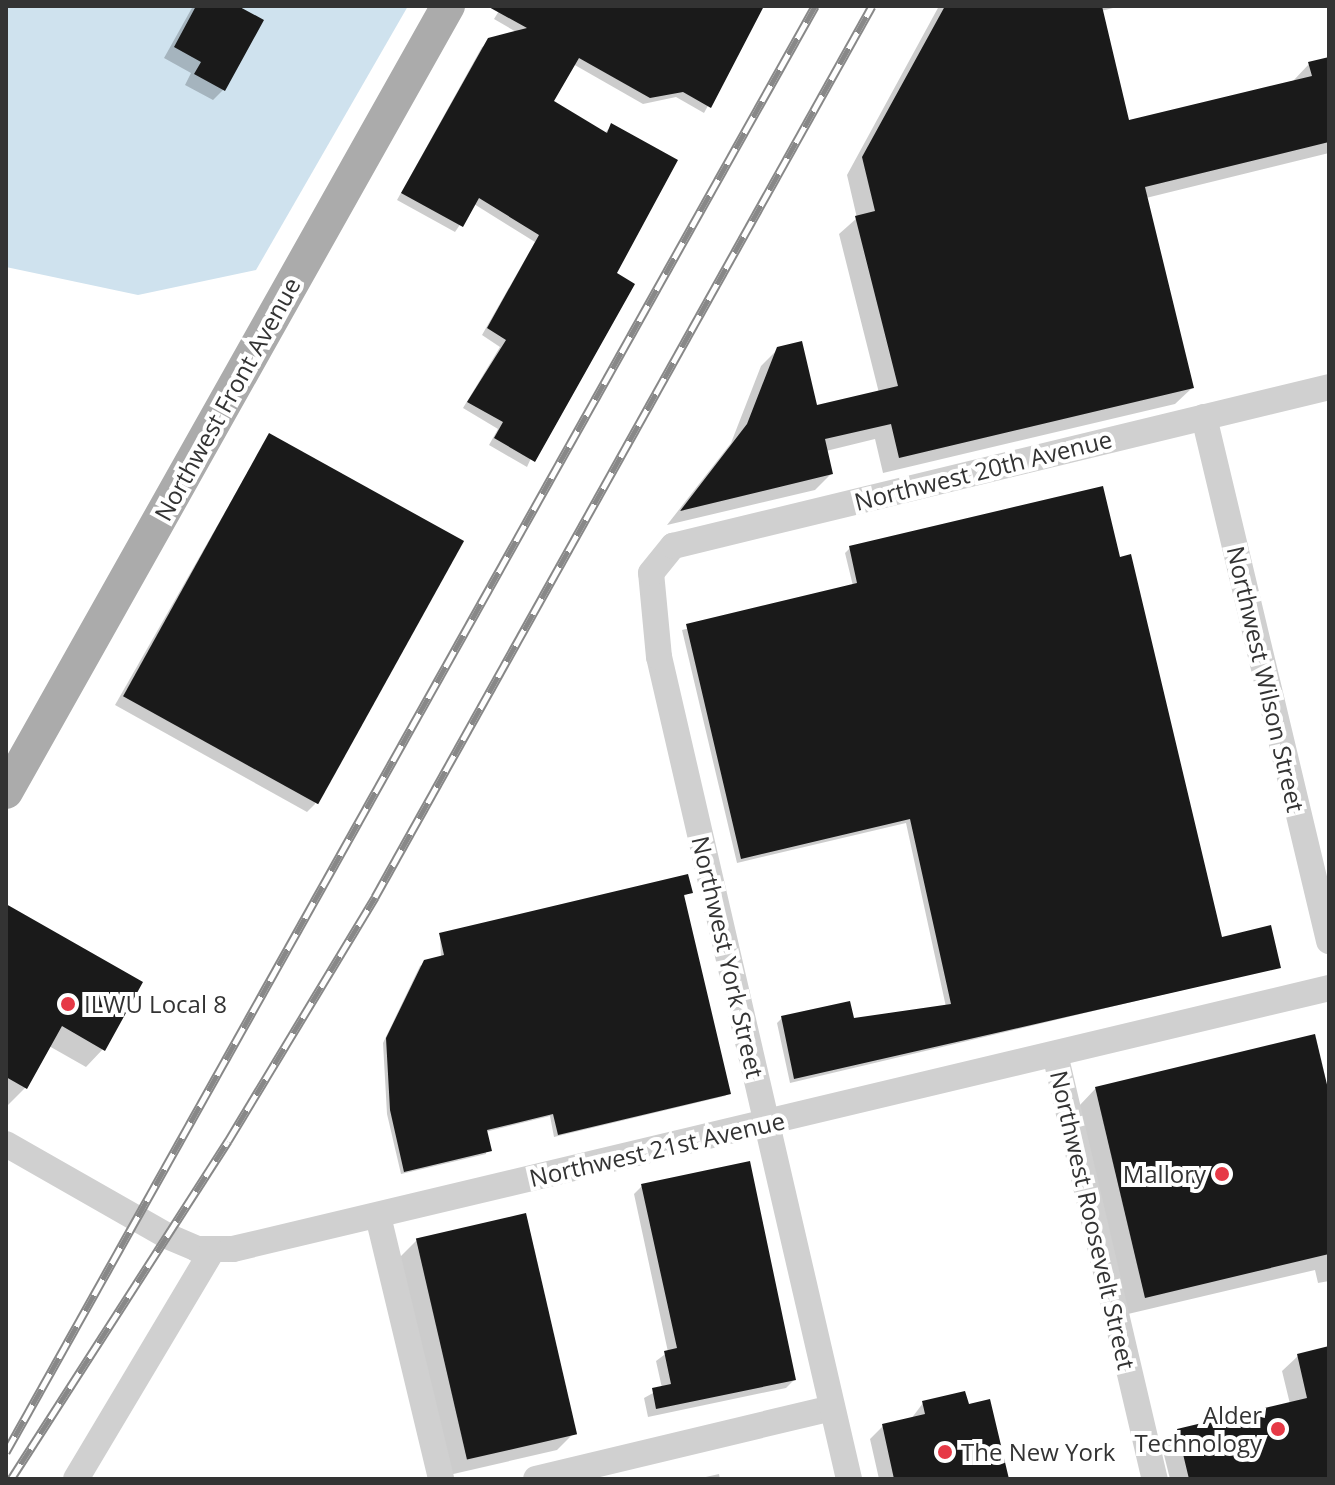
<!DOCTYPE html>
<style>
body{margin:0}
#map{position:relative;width:1335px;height:1485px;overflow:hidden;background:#fff;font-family:"Open Sans",sans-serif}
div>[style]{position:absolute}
.water>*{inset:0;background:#cfe2ee}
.shadow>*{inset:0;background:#0003}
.building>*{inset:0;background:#1a1a1a;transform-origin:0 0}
.minor>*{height:26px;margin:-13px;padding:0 13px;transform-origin:13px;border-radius:13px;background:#d0d0d0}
.major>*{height:34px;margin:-17px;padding:0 17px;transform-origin:17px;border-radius:17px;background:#ababab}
.rail>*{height:9px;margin-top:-4.5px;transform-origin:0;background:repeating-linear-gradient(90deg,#fff 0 18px,#888 0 36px);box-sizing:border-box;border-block:2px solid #888}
.dots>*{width:22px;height:22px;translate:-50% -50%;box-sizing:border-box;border:4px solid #fff;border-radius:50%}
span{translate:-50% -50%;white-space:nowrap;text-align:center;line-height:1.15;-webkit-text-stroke:8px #fff;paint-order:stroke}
.street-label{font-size:24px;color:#333}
.poi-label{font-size:24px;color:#333}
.left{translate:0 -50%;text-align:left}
.right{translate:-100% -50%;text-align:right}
.frame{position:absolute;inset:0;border:8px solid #333;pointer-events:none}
</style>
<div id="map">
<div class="water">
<div style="clip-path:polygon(6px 6px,408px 6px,256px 270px,138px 295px,6px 267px)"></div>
</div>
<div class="shadow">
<div style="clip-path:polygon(193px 6px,234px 6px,224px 89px,213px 100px,185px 85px,191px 73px,164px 58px)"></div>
<div style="clip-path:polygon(502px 6px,763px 6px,704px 113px,676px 97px,643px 104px,573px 64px,551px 102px,604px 134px,612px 125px,614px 274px,527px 467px,489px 445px,498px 429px,463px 408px,500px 347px,482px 335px,535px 242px,474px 204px,455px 232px,397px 200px,482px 47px,518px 33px,494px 19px)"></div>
<div style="clip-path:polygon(939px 6px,1121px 6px,1101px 11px,1128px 122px,1293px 81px,1309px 64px,1329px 59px,1329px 153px,1146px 198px,1192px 388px,1175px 404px,883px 473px,875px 439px,826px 451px,831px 474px,815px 490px,667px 525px,731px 443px,761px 366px,778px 349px,816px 408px,879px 393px,839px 234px,857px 218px,847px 175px)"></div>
<div style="clip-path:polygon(269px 435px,315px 804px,307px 812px,115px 705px)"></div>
<div style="clip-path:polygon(850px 548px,1118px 559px,1220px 939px,1279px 967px,790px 1083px,777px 1023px,782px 1018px,852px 1020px,946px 1007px,906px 823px,737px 863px,682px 630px,853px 586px,845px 553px)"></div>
<div style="clip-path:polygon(691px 892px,682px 897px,729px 1093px,725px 1096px,554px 1137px,550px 1116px,485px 1132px,486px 1154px,401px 1174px,387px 1114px,383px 1043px,420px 966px,441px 958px,440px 935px)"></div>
<div style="clip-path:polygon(6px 914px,103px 1049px,86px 1067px,49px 1046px,25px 1088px,8px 1105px)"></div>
<div style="clip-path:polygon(1096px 1088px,1329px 1101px,1329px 1281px,1318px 1283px,1315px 1270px,1128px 1314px,1079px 1106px)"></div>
<div style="clip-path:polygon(642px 1186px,794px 1380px,786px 1388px,648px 1417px,644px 1398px,662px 1388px,656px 1361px,668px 1352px,634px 1194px)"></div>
<div style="clip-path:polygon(417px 1240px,574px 1433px,557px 1450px,449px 1475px,400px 1257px)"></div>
<div style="clip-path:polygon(1329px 1348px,1329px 1479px,1170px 1479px,1162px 1447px,1178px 1431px,1290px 1404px,1282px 1371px,1298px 1356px)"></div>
<div style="clip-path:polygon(923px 1403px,967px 1406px,1006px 1479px,879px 1479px,870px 1439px,883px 1426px,911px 1419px)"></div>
<div style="clip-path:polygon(719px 1474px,720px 1479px,697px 1479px)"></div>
</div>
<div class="building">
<div style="clip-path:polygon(196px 6px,238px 6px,264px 20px,225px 91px,194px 74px,201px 62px,174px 47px)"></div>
<div style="clip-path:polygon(487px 6px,764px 6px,711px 108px,683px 92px,650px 98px,579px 58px,554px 101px,607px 133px,611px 123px,678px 160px,617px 273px,635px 284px,535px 462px,494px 438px,503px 422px,467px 402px,506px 340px,487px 328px,539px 235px,479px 198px,463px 227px,401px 193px,488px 38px,527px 28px)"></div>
<div style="clip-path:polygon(945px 6px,1102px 6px,1129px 120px,1312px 76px,1308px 62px,1329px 57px,1329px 142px,1145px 187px,1194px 388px,899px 458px,891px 424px,825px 439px,833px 474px,680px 511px,747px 424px,777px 347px,802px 341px,817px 405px,898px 386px,855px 216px,875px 211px,862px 157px)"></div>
<div style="left:269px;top:433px;width:223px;height:301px;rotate:29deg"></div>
<div style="clip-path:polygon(1103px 486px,1120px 557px,1131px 554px,1222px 937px,1271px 925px,1281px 968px,794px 1079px,781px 1016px,850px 1001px,854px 1018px,951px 1004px,910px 819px,741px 859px,686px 624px,857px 583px,849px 546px)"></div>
<div style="clip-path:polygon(688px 874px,693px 893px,684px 895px,731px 1094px,558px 1135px,553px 1114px,487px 1130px,492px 1151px,404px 1172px,390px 1110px,386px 1038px,424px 960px,444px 955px,439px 933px)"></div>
<div style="clip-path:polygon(6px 904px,143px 982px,105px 1051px,62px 1026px,27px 1089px,6px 1077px)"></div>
<div style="clip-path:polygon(1315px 1034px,1329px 1093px,1329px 1254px,1145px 1298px,1095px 1087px)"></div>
<div style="clip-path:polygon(750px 1161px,796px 1380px,656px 1409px,652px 1388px,671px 1384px,664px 1351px,677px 1348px,641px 1184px)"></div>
<div style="left:526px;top:1213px;width:227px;height:113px;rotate:77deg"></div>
<div style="clip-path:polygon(1329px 1346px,1329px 1479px,1189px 1479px,1177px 1429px,1307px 1398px,1297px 1354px)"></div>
<div style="clip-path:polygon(965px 1391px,969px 1404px,990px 1399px,1009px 1479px,894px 1479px,882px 1424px,925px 1414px,922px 1401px)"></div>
</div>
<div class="minor">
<div style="left:1204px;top:417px;width:539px;rotate:76.58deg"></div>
<div style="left:1055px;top:1054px;width:437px;rotate:76.8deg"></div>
<div style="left:6px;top:1144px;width:185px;rotate:29.7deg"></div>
<div style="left:167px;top:1236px;width:33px;rotate:23deg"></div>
<div style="left:197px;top:1249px;width:36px"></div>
<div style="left:233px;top:1249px;width:1127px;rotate:-13.39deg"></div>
<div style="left:378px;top:1216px;width:270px;rotate:76.5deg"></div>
<div style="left:76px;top:1479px;width:265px;rotate:-59.2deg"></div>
<div style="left:536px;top:1479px;width:303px;rotate:-13.5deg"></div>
<div style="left:849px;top:1479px;width:844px;rotate:-103.01deg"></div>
<div style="left:659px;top:657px;width:84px;rotate:-95.4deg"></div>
<div style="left:651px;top:573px;width:35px;rotate:-51deg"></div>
<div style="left:673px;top:546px;width:675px;rotate:-13.62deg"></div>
</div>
<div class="major">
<div style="left:6px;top:792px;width:902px;rotate:-60.65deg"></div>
</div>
<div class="rail">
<div style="left:6px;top:1452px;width:1657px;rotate:-60.77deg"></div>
<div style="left:11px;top:1479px;width:402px;rotate:-57.3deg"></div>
<div style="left:228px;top:1141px;width:285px;rotate:-58.9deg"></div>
<div style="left:375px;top:897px;width:1020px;rotate:-60.85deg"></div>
</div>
<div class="dots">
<div style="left:68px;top:1004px;background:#e63946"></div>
<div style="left:1222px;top:1174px;background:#e63946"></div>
<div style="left:1278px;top:1429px;background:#e63946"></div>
<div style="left:945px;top:1452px;background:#e63946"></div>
</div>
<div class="street-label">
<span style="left:227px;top:399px;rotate:-61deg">Northwest Front Avenue</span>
<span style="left:983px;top:470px;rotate:-14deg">Northwest 20th Avenue</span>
<span style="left:1266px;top:679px;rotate:77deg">Northwest Wilson Street</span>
<span style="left:728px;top:957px;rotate:77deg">Northwest York Street</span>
<span style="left:657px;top:1149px;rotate:-13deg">Northwest 21st Avenue</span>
<span style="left:1093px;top:1220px;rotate:77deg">Northwest Roosevelt Street</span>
</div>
<div class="poi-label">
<span class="left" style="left:84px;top:1004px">ILWU Local 8</span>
<span class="right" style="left:1206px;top:1174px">Mallory</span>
<span class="right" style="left:1262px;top:1429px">Alder<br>Technology</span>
<span class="left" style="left:961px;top:1452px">The New York</span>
</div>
<div class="frame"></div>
</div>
